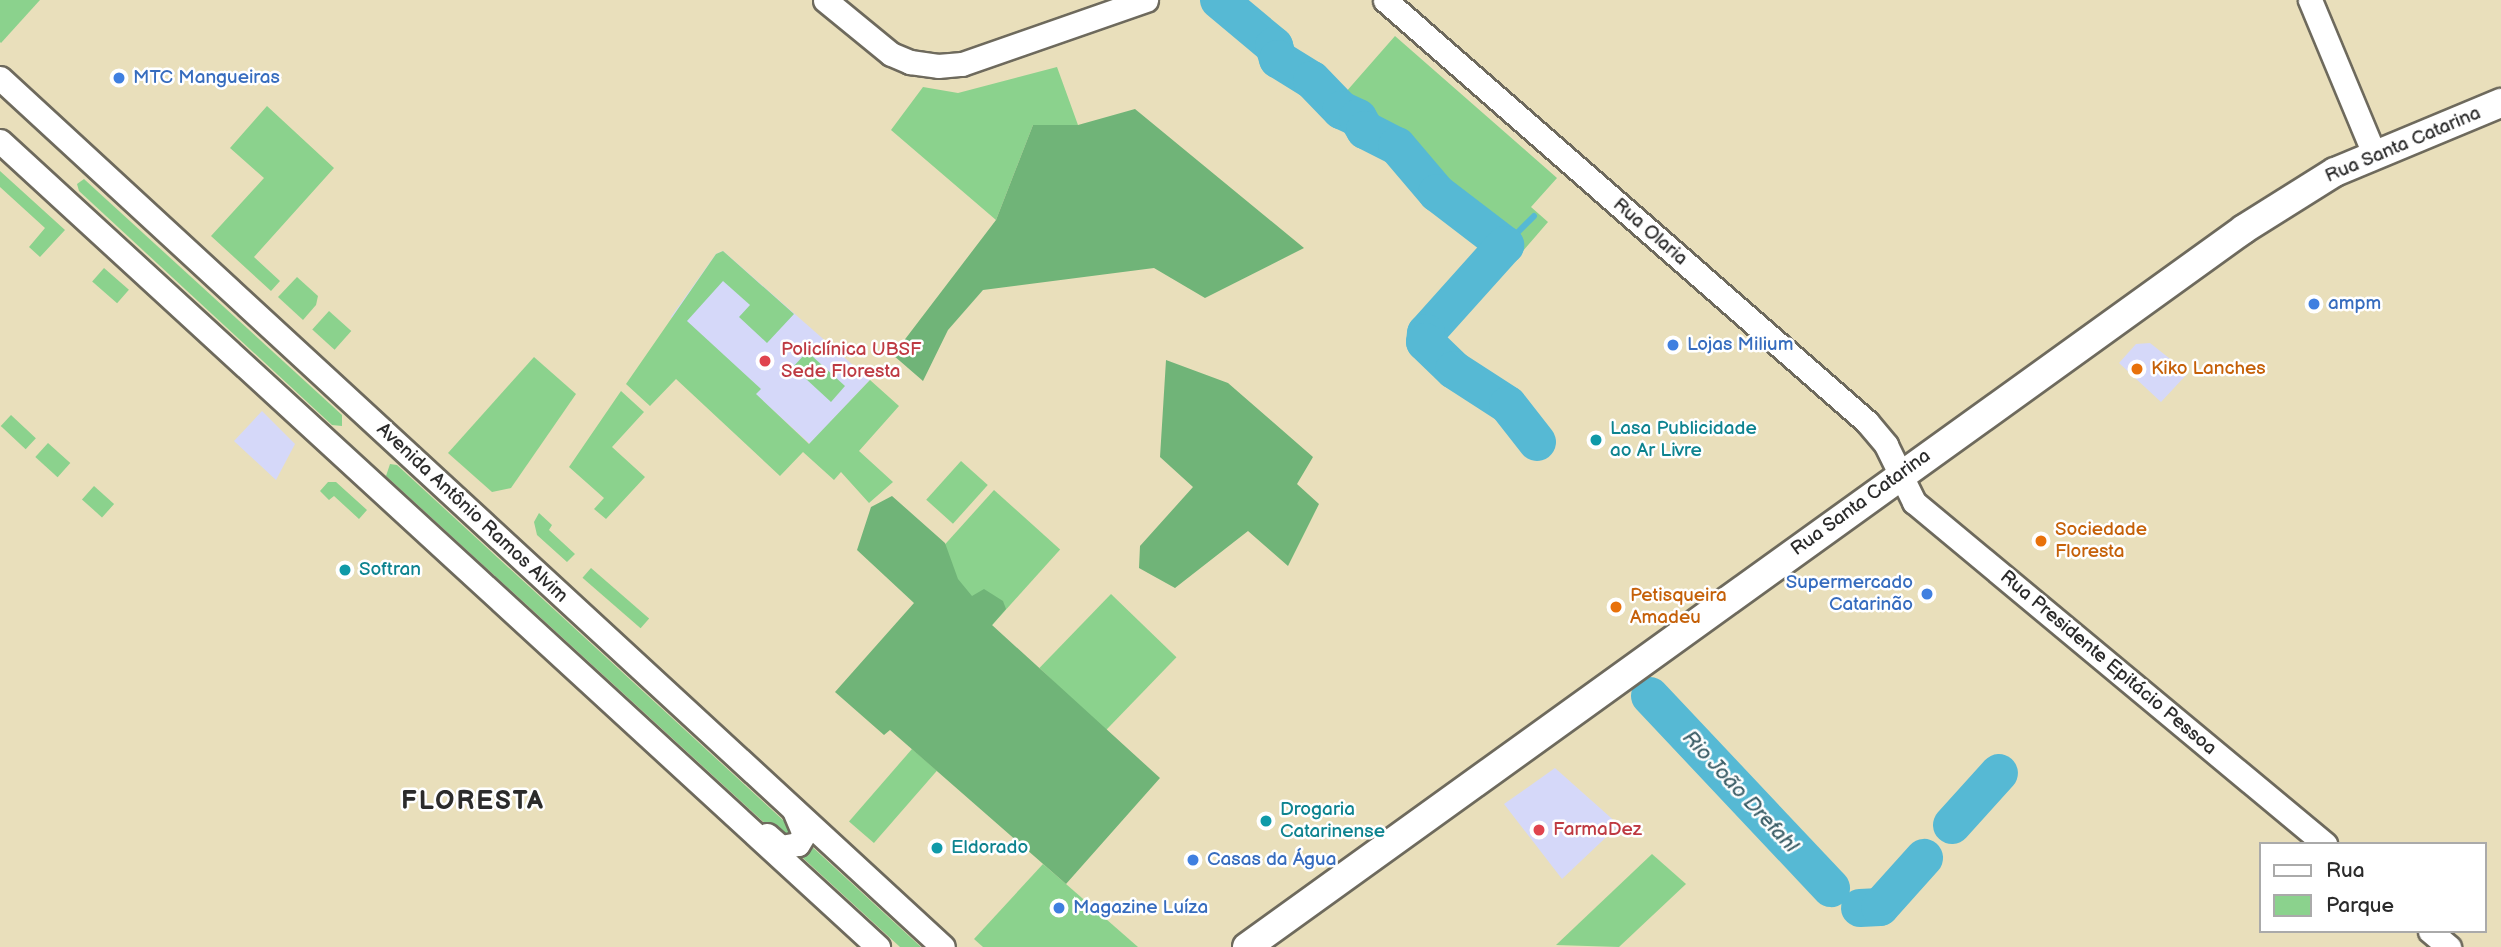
<!DOCTYPE html>
<meta charset="utf-8">
<style>
body{margin:0}
#map{position:relative;width:2501px;height:947px;overflow:hidden;background:#e9dfbb;font-family:"Balsamiq Sans",sans-serif}
div>[style]{position:absolute}
.built>*{inset:0;background:#d5d8f9}
.green>*{inset:0;background:#8bd28d;transform-origin:0 0}
.forest>*{inset:0;background:#70b478}
.stream>*{height:6px;margin:-3px;padding:0 3px;transform-origin:3px;border-radius:3px;background:#56b9d4}
.river>*{height:38px;margin:-19px;padding:0 19px;transform-origin:19px;border-radius:19px;background:#56b9d4}
.roads{filter:drop-shadow(2px 0 #6e6a5d) drop-shadow(-2px 0 #6e6a5d) drop-shadow(0 2px #6e6a5d) drop-shadow(0 -2px #6e6a5d)}
.minor>*{height:23px;margin:-11.5px;padding:0 11.5px;transform-origin:11.5px;border-radius:11.5px;background:#fff}
.major>*{height:28px;margin:-14px;padding:0 14px;transform-origin:14px;border-radius:14px;background:#fff}
.dots>*{width:19px;height:19px;translate:-50% -50%;box-sizing:border-box;border:4px solid #fff;border-radius:50%}
span{translate:-50% -50%;white-space:nowrap;text-align:center;line-height:1.15;-webkit-text-stroke:5px #fff;paint-order:stroke}
.shop-label{font-size:19px;color:#366cbe}
.left{translate:0 -50%;text-align:left}
.right{translate:-100% -50%;text-align:right}
.street-label{font-size:19px;color:#2b2b2b}
.health-label{font-size:19px;color:#be3a42}
.food-label{font-size:19px;color:#c56008}
.culture-label{font-size:19px;color:#0d838f}
.water-label{font-size:21px;color:#3a5d66;font-style:italic}
.district-label{font-size:26px;color:#2b2b2b;font-weight:700;letter-spacing:2px}
.legend{position:absolute;left:2259px;top:842px;width:228px;height:91px;box-sizing:border-box;background:#fff;border:2px solid #aaa;margin:0;padding:9px 12px;list-style:none;font-size:21px;color:#2b2b2b}
.legend li{display:flex;align-items:center;gap:14px;height:35px}
.legend b{width:35px;border:2px solid #aaa}
</style>
<div id="map">
<div class="built">
<div style="clip-path:polygon(723px 251px,870px 380px,810px 444px,671px 317px,716px 254px)"></div>
<div style="clip-path:polygon(2150px 343px,2188px 373px,2161px 402px,2119px 363px,2136px 344px)"></div>
<div style="clip-path:polygon(262px 411px,295px 444px,276px 480px,234px 441px)"></div>
<div style="clip-path:polygon(1555px 768px,1619px 825px,1562px 879px,1504px 804px)"></div>
</div>
<div class="green">
<div style="clip-path:polygon(0 0,40px 0,1px 43px,0 42px)"></div>
<div style="clip-path:polygon(1395px 36px,1557px 178px,1531px 207px,1548px 222px,1510px 266px,1331px 109px)"></div>
<div style="clip-path:polygon(1057px 67px,1078px 125px,1033px 125px,996px 220px,891px 130px,923px 87px,958px 93px)"></div>
<div style="clip-path:polygon(267px 106px,334px 168px,254px 257px,280px 281px,271px 291px,211px 236px,264px 178px,230px 148px)"></div>
<div style="clip-path:polygon(0 171px,65px 230px,40px 257px,29px 247px,45px 228px,0 187px)"></div>
<div style="clip-path:polygon(84px 179px,342px 415px,342px 426px,332px 425px,79px 191px,77px 184px)"></div>
<div style="clip-path:polygon(723px 251px,794px 314px,767px 343px,739px 317px,750px 305px,723px 281px,687px 321px,761px 389px,756px 394px,809px 444px,870px 380px,899px 406px,859px 451px,893px 482px,869px 503px,841px 472px,834px 480px,803px 452px,780px 476px,676px 379px,650px 406px,626px 384px,716px 254px)"></div>
<div style="left:104px;top:268px;width:33px;height:18px;rotate:41deg"></div>
<div style="clip-path:polygon(297px 277px,318px 296px,316px 305px,303px 320px,278px 297px)"></div>
<div style="left:329px;top:311px;width:30px;height:25px;rotate:42deg"></div>
<div style="clip-path:polygon(801px 346px,845px 386px,831px 402px,793px 367px,804px 355px,798px 349px)"></div>
<div style="clip-path:polygon(534px 357px,576px 394px,511px 488px,492px 492px,448px 453px)"></div>
<div style="clip-path:polygon(621px 391px,644px 412px,612px 447px,645px 477px,606px 519px,594px 509px,604px 498px,569px 467px)"></div>
<div style="left:11px;top:415px;width:34px;height:15px;rotate:43deg"></div>
<div style="left:48px;top:443px;width:30px;height:19px;rotate:42deg"></div>
<div style="left:961px;top:461px;width:36px;height:52px;rotate:42deg"></div>
<div style="clip-path:polygon(390px 464px,397px 465px,921px 947px,900px 947px,386px 476px)"></div>
<div style="clip-path:polygon(328px 482px,336px 482px,367px 510px,359px 519px,334px 496px,329px 500px,320px 491px)"></div>
<div style="left:94px;top:486px;width:27px;height:18px;rotate:42deg"></div>
<div style="left:994px;top:490px;width:89px;height:103px;rotate:42deg"></div>
<div style="clip-path:polygon(539px 513px,552px 525px,549px 530px,575px 554px,567px 562px,537px 535px,534px 522px)"></div>
<div style="left:591px;top:568px;width:77px;height:13px;rotate:41deg"></div>
<div style="left:1111px;top:594px;width:91px;height:103px;rotate:44deg"></div>
<div style="left:912px;top:749px;width:33px;height:96px;rotate:41deg"></div>
<div style="clip-path:polygon(1652px 854px,1686px 884px,1619px 947px,1556px 945px)"></div>
<div style="clip-path:polygon(1043px 864px,1066px 884px,1138px 947px,983px 947px,974px 939px)"></div>
</div>
<div class="forest">
<div style="clip-path:polygon(1135px 109px,1304px 248px,1205px 298px,1154px 268px,983px 290px,948px 330px,923px 381px,893px 355px,996px 220px,1033px 125px,1078px 125px)"></div>
<div style="clip-path:polygon(1166px 360px,1228px 383px,1313px 457px,1297px 484px,1319px 504px,1288px 566px,1248px 531px,1175px 588px,1139px 568px,1140px 546px,1193px 487px,1160px 457px)"></div>
<div style="clip-path:polygon(892px 496px,945px 543px,958px 579px,972px 596px,984px 589px,1003px 601px,1006px 609px,992px 625px,1160px 778px,1066px 884px,890px 730px,884px 735px,835px 692px,914px 603px,857px 550px,871px 507px)"></div>
</div>
<div class="stream">
<div style="left:1505px;top:245px;width:41px;rotate:-45deg"></div>
</div>
<div class="river">
<div style="left:1219px;top:0;width:72px;rotate:39.9deg"></div>
<div style="left:1274px;top:46px;width:14px;rotate:73deg"></div>
<div style="left:1278px;top:59px;width:40px;rotate:32deg"></div>
<div style="left:1312px;top:80px;width:42px;rotate:46deg"></div>
<div style="left:1341px;top:110px;width:19px;rotate:25deg"></div>
<div style="left:1358px;top:118px;width:14px;rotate:60deg"></div>
<div style="left:1365px;top:130px;width:36px;rotate:27deg"></div>
<div style="left:1397px;top:146px;width:62px;rotate:49.6deg"></div>
<div style="left:1437px;top:193px;width:86px;rotate:37.4deg"></div>
<div style="left:1505px;top:245px;width:118px;rotate:131.9deg"></div>
<div style="left:1426px;top:333px;width:9px;rotate:96deg"></div>
<div style="left:1425px;top:342px;width:40px;rotate:44deg"></div>
<div style="left:1454px;top:370px;width:64px;rotate:32.9deg"></div>
<div style="left:1508px;top:405px;width:47px;rotate:51.9deg"></div>
<div style="left:1650px;top:696px;width:264px;rotate:46.7deg"></div>
<div style="left:1952px;top:825px;width:70px;rotate:-47.9deg"></div>
<div style="left:1860px;top:908px;width:20px;rotate:-3deg"></div>
<div style="left:1880px;top:907px;width:66px;rotate:-48.1deg"></div>
</div>
<div class="roads">
<div class="minor">
<div style="left:825px;top:0;width:85px;rotate:39.3deg"></div>
<div style="left:891px;top:54px;width:21px;rotate:23deg"></div>
<div style="left:910px;top:62px;width:28px;rotate:8deg"></div>
<div style="left:938px;top:66px;width:24px;rotate:-5deg"></div>
<div style="left:962px;top:64px;width:195px;rotate:-19.2deg"></div>
<div style="left:1385px;top:0;width:641px;rotate:41.2deg"></div>
<div style="left:1867px;top:422px;width:30px;rotate:50deg"></div>
<div style="left:1886px;top:445px;width:64px;rotate:63.8deg"></div>
<div style="left:1914px;top:502px;width:535px;rotate:39.76deg"></div>
<div style="left:2310px;top:0;width:167px;rotate:67.4deg"></div>
<div style="left:0;top:78px;width:1282px;rotate:42.66deg"></div>
<div style="left:0;top:141px;width:1192px;rotate:42.55deg"></div>
<div style="left:767px;top:835px;width:18px;rotate:41deg"></div>
<div style="left:781px;top:847px;width:17px;rotate:-10deg"></div>
<div style="left:798px;top:844px;width:12px;rotate:-59deg"></div>
<div style="left:804px;top:834px;width:26px;rotate:-113deg"></div>
<div style="left:2430px;top:931px;width:25px;rotate:40deg"></div>
</div>
<div class="major">
<div style="left:1247px;top:947px;width:1229px;rotate:-35.76deg"></div>
<div style="left:2244px;top:229px;width:107px;rotate:-32.1deg"></div>
<div style="left:2335px;top:172px;width:180px;rotate:-22.6deg"></div>
</div>
</div>
<div class="dots">
<div style="left:119px;top:78px;background:#3f7fe0"></div>
<div style="left:2314px;top:304px;background:#3f7fe0"></div>
<div style="left:1673px;top:345px;background:#3f7fe0"></div>
<div style="left:765px;top:361px;background:#e0444e"></div>
<div style="left:2137px;top:369px;background:#e8710a"></div>
<div style="left:1596px;top:440px;background:#0f9aa8"></div>
<div style="left:2041px;top:541px;background:#e8710a"></div>
<div style="left:345px;top:570px;background:#0f9aa8"></div>
<div style="left:1927px;top:594px;background:#3f7fe0"></div>
<div style="left:1616px;top:607px;background:#e8710a"></div>
<div style="left:1266px;top:821px;background:#0f9aa8"></div>
<div style="left:1539px;top:830px;background:#e0444e"></div>
<div style="left:937px;top:848px;background:#0f9aa8"></div>
<div style="left:1193px;top:860px;background:#3f7fe0"></div>
<div style="left:1059px;top:908px;background:#3f7fe0"></div>
</div>
<div class="shop-label">
<span class="left" style="left:133px;top:78px">MTC Mangueiras</span>
<span class="left" style="left:2328px;top:304px">ampm</span>
<span class="left" style="left:1687px;top:345px">Lojas Milium</span>
<span class="right" style="left:1913px;top:594px">Supermercado<br>Catarinão</span>
<span class="left" style="left:1207px;top:860px">Casas da Água</span>
<span class="left" style="left:1073px;top:908px">Magazine Luíza</span>
</div>
<div class="street-label">
<span style="left:2403px;top:145px;rotate:-23deg">Rua Santa Catarina</span>
<span style="left:1650px;top:232px;rotate:41deg">Rua Olaria</span>
<span style="left:1861px;top:503px;rotate:-36deg">Rua Santa Catarina</span>
<span style="left:472px;top:513px;rotate:43deg">Avenida Antônio Ramos Alvim</span>
<span style="left:2108px;top:663px;rotate:40deg">Rua Presidente Epitácio Pessoa</span>
</div>
<div class="health-label">
<span class="left" style="left:781px;top:361px">Policlínica UBSF<br>Sede Floresta</span>
<span class="left" style="left:1553px;top:830px">FarmaDez</span>
</div>
<div class="food-label">
<span class="left" style="left:2151px;top:369px">Kiko Lanches</span>
<span class="left" style="left:2055px;top:541px">Sociedade<br>Floresta</span>
<span class="left" style="left:1630px;top:607px">Petisqueira<br>Amadeu</span>
</div>
<div class="culture-label">
<span class="left" style="left:1610px;top:440px">Lasa Publicidade<br>ao Ar Livre</span>
<span class="left" style="left:359px;top:570px">Softran</span>
<span class="left" style="left:1280px;top:821px">Drogaria<br>Catarinense</span>
<span class="left" style="left:951px;top:848px">Eldorado</span>
</div>
<div class="water-label">
<span style="left:1740px;top:792px;rotate:47deg">Rio João Drefahl</span>
</div>
<div class="district-label">
<span style="left:473px;top:802px">FLORESTA</span>
</div>
<ul class="legend">
<li><b style="height:9px;background:#fff"></b>Rua</li>
<li><b style="height:19px;background:#8bd28d"></b>Parque</li>
</ul>
</div>
